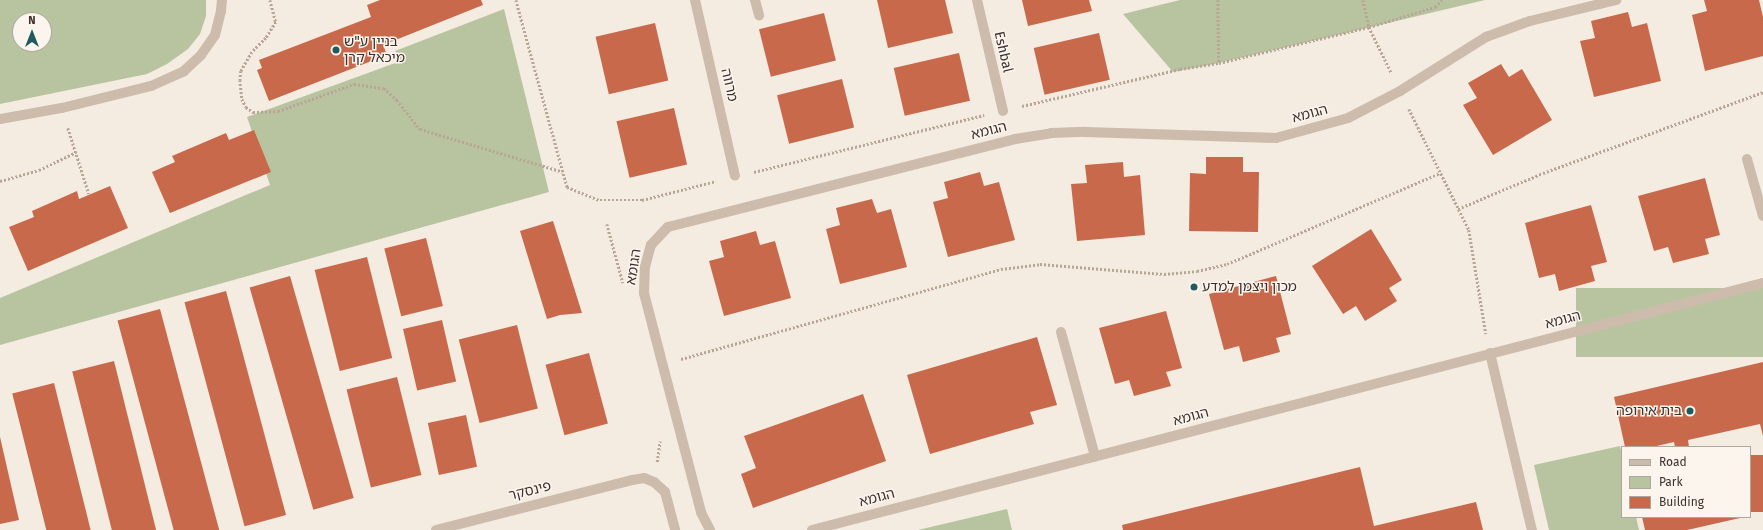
<!DOCTYPE html>
<meta charset="utf-8">
<style>
body{margin:0}
#map{position:relative;width:1763px;height:530px;overflow:hidden;background:#f4ebe1;font-family:"Fira Sans","Noto Sans Hebrew",sans-serif}
div>[style]{position:absolute}
.green>*{inset:0;background:#b8c4a0;transform-origin:0 0}
.building>*{inset:0;background:#c8694b;transform-origin:0 0}
.path>*{height:2.5px;margin-top:-1.25px;transform-origin:0;background:repeating-linear-gradient(90deg,#b9a596 0 2px,transparent 0 4px)}
.minor>*{height:10px;margin:-5px;padding:0 5px;transform-origin:5px;border-radius:5px;background:#cdbbac}
.dots>*{width:11px;height:11px;translate:-50% -50%;box-sizing:border-box;border:2px solid #fbf5ee;border-radius:50%}
span{translate:-50% -50%;white-space:nowrap;text-align:center;line-height:1.15;-webkit-text-stroke:3px #fbf5ee;paint-order:stroke}
.poi-label{font-size:14px;color:#3b302b}
.left{translate:0 -50%;text-align:left}
.right{translate:-100% -50%;text-align:right}
.street-label{font-size:14px;color:#3b302b}
.legend{position:absolute;left:1621px;top:446px;width:130px;height:72px;box-sizing:border-box;background:#fbf5ee;border:1px solid #aea6a0;margin:0;padding:5px 7px;list-style:none;font-size:12px;color:#3b302b}
.legend li{display:flex;align-items:center;gap:8px;height:20px}
.legend b{width:20px;border:1px solid #aea6a0}
.north{position:absolute;left:12px;top:12px;width:40px;height:40px;box-sizing:border-box;background:#fbf5ee;border:1px solid #aea6a0;border-radius:50%;rotate:0deg;font-size:11px;font-weight:700;line-height:16px;text-align:center;color:#3b302b}
.north::after{content:'';display:block;margin:auto;width:14px;height:18px;background:#1f5a5e;clip-path:polygon(50% 0,100% 100%,50% 72%,0 100%)}
</style>
<div id="map">
<div class="green">
<div style="clip-path:polygon(evenodd,0 0,206px 0,206px 16px,200px 34px,188px 49px,167px 64px,147px 74px,0 104px,0 0,20px 20px,44px 20px,44px 44px,20px 44px,20px 20px)"></div>
<div style="clip-path:polygon(1180px 0,1485px 0,1219px 63px,1173px 72px,1123px 14px)"></div>
<div style="clip-path:polygon(504px 9px,549px 192px,0 345px,0 298px,270px 185px,247px 117px,398px 62px,395px 51px)"></div>
<div style="left:1763px;top:288px;width:69px;height:187px;rotate:90deg"></div>
<div style="clip-path:polygon(1620px 446px,1622px 455px,1622px 517px,1636px 517px,1639px 530px,1549px 530px,1534px 465px)"></div>
<div style="clip-path:polygon(1007px 509px,1012px 530px,918px 530px)"></div>
</div>
<div class="building">
<div style="clip-path:polygon(380px 0,481px 0,483px 5px,383px 45px,387px 55px,269px 101px,257px 70px,262px 68px,259px 60px,371px 17px,367px 5px)"></div>
<div style="clip-path:polygon(877px 0,945px 0,953px 33px,888px 48px)"></div>
<div style="clip-path:polygon(1022px 0,1089px 0,1092px 11px,1028px 26px)"></div>
<div style="clip-path:polygon(1704px 0,1759px 0,1763px 17px,1763px 56px,1705px 71px,1692px 15px,1707px 11px)"></div>
<div style="clip-path:polygon(1628px 12px,1632px 27px,1647px 23px,1661px 81px,1594px 97px,1580px 41px,1595px 38px,1591px 21px)"></div>
<div style="left:824px;top:13px;width:49px;height:67px;rotate:76deg"></div>
<div style="left:655px;top:23px;width:59px;height:61px;rotate:77deg"></div>
<div style="left:1099px;top:33px;width:48px;height:67px;rotate:77deg"></div>
<div style="left:959px;top:53px;width:49px;height:67px;rotate:77deg"></div>
<div style="clip-path:polygon(1501px 64px,1509px 77px,1522px 69px,1552px 120px,1493px 155px,1463px 105px,1477px 98px,1468px 83px)"></div>
<div style="left:842px;top:79px;width:50px;height:67px;rotate:76deg"></div>
<div style="left:674px;top:108px;width:58px;height:59px;rotate:77deg"></div>
<div style="clip-path:polygon(254px 130px,271px 172px,170px 213px,152px 172px,175px 162px,172px 156px,226px 133px,229px 140px)"></div>
<div style="clip-path:polygon(1206px 157px,1243px 157px,1243px 172px,1259px 172px,1258px 232px,1189px 231px,1190px 173px,1206px 174px)"></div>
<div style="clip-path:polygon(1123px 162px,1124px 177px,1140px 175px,1145px 235px,1077px 241px,1071px 184px,1087px 183px,1085px 165px)"></div>
<div style="clip-path:polygon(980px 172px,984px 186px,999px 182px,1015px 240px,948px 257px,933px 202px,948px 198px,944px 182px)"></div>
<div style="clip-path:polygon(1705px 178px,1720px 235px,1705px 239px,1709px 254px,1673px 263px,1668px 247px,1654px 251px,1638px 196px)"></div>
<div style="clip-path:polygon(110px 186px,128px 228px,28px 271px,9px 227px,34px 217px,32px 211px,77px 191px,79px 199px)"></div>
<div style="clip-path:polygon(872px 199px,877px 213px,891px 209px,907px 267px,840px 284px,826px 229px,840px 225px,836px 208px)"></div>
<div style="clip-path:polygon(1591px 205px,1607px 262px,1591px 266px,1595px 281px,1559px 291px,1555px 274px,1539px 278px,1525px 223px)"></div>
<div style="clip-path:polygon(553px 221px,582px 313px,560px 315px,547px 319px,520px 231px)"></div>
<div style="clip-path:polygon(1371px 229px,1402px 280px,1389px 288px,1397px 301px,1365px 321px,1356px 306px,1343px 314px,1312px 266px)"></div>
<div style="clip-path:polygon(756px 231px,760px 245px,775px 241px,791px 298px,724px 316px,709px 261px,724px 257px,720px 241px)"></div>
<div style="left:426px;top:238px;width:70px;height:43px;rotate:76deg"></div>
<div style="left:367px;top:257px;width:104px;height:54px;rotate:76deg"></div>
<div style="left:290px;top:276px;width:231px;height:42px;rotate:74deg"></div>
<div style="clip-path:polygon(1276px 276px,1291px 334px,1276px 338px,1280px 352px,1243px 362px,1239px 346px,1224px 350px,1209px 294px)"></div>
<div style="left:226px;top:291px;width:232px;height:43px;rotate:75deg"></div>
<div style="left:160px;top:309px;width:229px;height:44px;rotate:75deg"></div>
<div style="clip-path:polygon(1166px 311px,1182px 368px,1166px 372px,1171px 386px,1134px 396px,1129px 380px,1115px 384px,1099px 328px)"></div>
<div style="left:442px;top:320px;width:63px;height:40px;rotate:77deg"></div>
<div style="left:517px;top:325px;width:86px;height:60px;rotate:76deg"></div>
<div style="clip-path:polygon(1037px 337px,1057px 405px,1030px 412px,1034px 424px,930px 454px,907px 375px)"></div>
<div style="left:589px;top:353px;width:73px;height:45px;rotate:75deg"></div>
<div style="left:114px;top:361px;width:174px;height:43px;rotate:76deg"></div>
<div style="clip-path:polygon(1763px 362px,1763px 436px,1760px 424px,1688px 440px,1689px 447px,1675px 447px,1674px 442px,1652px 447px,1625px 447px,1614px 397px)"></div>
<div style="left:397px;top:377px;width:101px;height:52px;rotate:76deg"></div>
<div style="left:54px;top:383px;width:152px;height:43px;rotate:76deg"></div>
<div style="clip-path:polygon(863px 394px,886px 461px,753px 508px,741px 474px,756px 468px,744px 436px)"></div>
<div style="left:466px;top:415px;width:53px;height:39px;rotate:78deg"></div>
<div style="clip-path:polygon(0 437px,19px 520px,0 524px)"></div>
<div style="left:1763px;top:455px;width:57px;height:13px;rotate:90deg"></div>
<div style="clip-path:polygon(1360px 467px,1374px 526px,1476px 502px,1483px 530px,1123px 530px,1122px 525px)"></div>
<div style="clip-path:polygon(1642px 517px,1740px 517px,1740px 518px,1687px 530px,1645px 530px)"></div>
</div>
<div class="path">
<div style="left:270px;top:0;width:23px;rotate:75deg"></div>
<div style="left:276px;top:22px;width:19px;rotate:122deg"></div>
<div style="left:266px;top:38px;width:20px;rotate:135deg"></div>
<div style="left:252px;top:52px;width:22px;rotate:120deg"></div>
<div style="left:241px;top:71px;width:9px;rotate:96deg"></div>
<div style="left:240px;top:80px;width:19px;rotate:84deg"></div>
<div style="left:242px;top:99px;width:9px;rotate:63deg"></div>
<div style="left:246px;top:107px;width:9px;rotate:36deg"></div>
<div style="left:253px;top:112px;width:25px;rotate:-2deg"></div>
<div style="left:278px;top:111px;width:81px;rotate:-19.6deg"></div>
<div style="left:354px;top:84px;width:30px;rotate:8deg"></div>
<div style="left:384px;top:88px;width:18px;rotate:43deg"></div>
<div style="left:397px;top:100px;width:37px;rotate:52deg"></div>
<div style="left:420px;top:129px;width:149px;rotate:16.7deg"></div>
<div style="left:516px;top:0;width:194px;rotate:74.7deg"></div>
<div style="left:567px;top:187px;width:35px;rotate:22deg"></div>
<div style="left:600px;top:200px;width:42px"></div>
<div style="left:642px;top:200px;width:76px;rotate:-14.4deg"></div>
<div style="left:1218px;top:0;width:63px;rotate:89.1deg"></div>
<div style="left:1363px;top:0;width:28px;rotate:77deg"></div>
<div style="left:1369px;top:27px;width:52px;rotate:63.9deg"></div>
<div style="left:1022px;top:106px;width:162px;rotate:-13.2deg"></div>
<div style="left:1180px;top:69px;width:39px;rotate:-9deg"></div>
<div style="left:1219px;top:63px;width:154px;rotate:-13.5deg"></div>
<div style="left:1369px;top:27px;width:69px;rotate:-16.9deg"></div>
<div style="left:1435px;top:7px;width:10px;rotate:-45deg"></div>
<div style="left:1409px;top:109px;width:135px;rotate:63.6deg"></div>
<div style="left:1469px;top:230px;width:105px;rotate:80.7deg"></div>
<div style="left:68px;top:128px;width:69px;rotate:72.3deg"></div>
<div style="left:754px;top:172px;width:237px;rotate:-13.9deg"></div>
<div style="left:0;top:181px;width:41px;rotate:-15.8deg"></div>
<div style="left:39px;top:170px;width:41px;rotate:-25.9deg"></div>
<div style="left:1458px;top:209px;width:92px;rotate:-23deg"></div>
<div style="left:1543px;top:173px;width:234px;rotate:-20.2deg"></div>
<div style="left:607px;top:224px;width:61px;rotate:74.8deg"></div>
<div style="left:681px;top:359px;width:332px;rotate:-15.7deg"></div>
<div style="left:1001px;top:269px;width:39px;rotate:-7deg"></div>
<div style="left:1040px;top:264px;width:124px;rotate:4.6deg"></div>
<div style="left:1164px;top:274px;width:33px;rotate:-5deg"></div>
<div style="left:1197px;top:271px;width:31px;rotate:-13deg"></div>
<div style="left:1227px;top:264px;width:232px;rotate:-23.1deg"></div>
<div style="left:657px;top:462px;width:21px;rotate:-82deg"></div>
</div>
<div class="minor">
<div style="left:695px;top:0;width:180px;rotate:77.2deg"></div>
<div style="left:755px;top:0;width:16px;rotate:75deg"></div>
<div style="left:977px;top:0;width:114px;rotate:76.8deg"></div>
<div style="left:0;top:119px;width:63px;rotate:-10.1deg"></div>
<div style="left:62px;top:108px;width:92px;rotate:-13.9deg"></div>
<div style="left:151px;top:86px;width:36px;rotate:-24deg"></div>
<div style="left:184px;top:71px;width:23px;rotate:-43deg"></div>
<div style="left:201px;top:55px;width:24px;rotate:-55deg"></div>
<div style="left:215px;top:35px;width:25px;rotate:-76deg"></div>
<div style="left:221px;top:11px;width:11px;rotate:-85deg"></div>
<div style="left:1747px;top:159px;width:59px;rotate:74.3deg"></div>
<div style="left:1061px;top:332px;width:129px;rotate:74.7deg"></div>
<div style="left:1490px;top:353px;width:182px;rotate:76.7deg"></div>
<div style="left:436px;top:530px;width:202px;rotate:-14.3deg"></div>
<div style="left:632px;top:480px;width:12px;rotate:-9deg"></div>
<div style="left:644px;top:478px;width:11px;rotate:22deg"></div>
<div style="left:654px;top:482px;width:15px;rotate:42deg"></div>
<div style="left:665px;top:492px;width:39px;rotate:75deg"></div>
<div style="left:710px;top:530px;width:20px;rotate:-117deg"></div>
<div style="left:701px;top:512px;width:226px;rotate:-104.6deg"></div>
<div style="left:644px;top:293px;width:26px;rotate:-88deg"></div>
<div style="left:645px;top:267px;width:23px;rotate:-75deg"></div>
<div style="left:651px;top:245px;width:25px;rotate:-47deg"></div>
<div style="left:668px;top:227px;width:358px;rotate:-14.2deg"></div>
<div style="left:1015px;top:139px;width:36px;rotate:-9deg"></div>
<div style="left:1051px;top:133px;width:34px;rotate:-2deg"></div>
<div style="left:1085px;top:132px;width:191px;rotate:1.8deg"></div>
<div style="left:1276px;top:138px;width:75px;rotate:-15.5deg"></div>
<div style="left:1348px;top:118px;width:59px;rotate:-27.4deg"></div>
<div style="left:1400px;top:91px;width:102px;rotate:-32.1deg"></div>
<div style="left:1486px;top:37px;width:47px;rotate:-20deg"></div>
<div style="left:1530px;top:21px;width:89px;rotate:-13.7deg"></div>
<div style="left:812px;top:530px;width:983px;rotate:-14.56deg"></div>
</div>
<div class="dots">
<div style="left:336px;top:50px;background:#1f5a5e"></div>
<div style="left:1194px;top:287px;background:#1f5a5e"></div>
<div style="left:1690px;top:411px;background:#1f5a5e"></div>
</div>
<div class="poi-label">
<span class="left" style="left:344px;top:50px">בניין ע"ש<br>מיכאל קרן</span>
<span class="left" style="left:1202px;top:287px">מכון ויצמן למדע</span>
<span class="right" style="left:1682px;top:411px">בית אירופה</span>
</div>
<div class="street-label">
<span style="left:1003px;top:52px;rotate:77deg">Eshbal</span>
<span style="left:729px;top:85px;rotate:77deg">מרווה</span>
<span style="left:1310px;top:114px;rotate:-15deg">הגומא</span>
<span style="left:989px;top:131px;rotate:-14deg">הגומא</span>
<span style="left:634px;top:267px;rotate:-81deg">הגומא</span>
<span style="left:1563px;top:320px;rotate:-15deg">הגומא</span>
<span style="left:1191px;top:417px;rotate:-15deg">הגומא</span>
<span style="left:530px;top:491px;rotate:-14deg">פינסקר</span>
<span style="left:877px;top:498px;rotate:-15deg">הגומא</span>
</div>
<ul class="legend">
<li><b style="height:5px;background:#cdbbac"></b>Road</li>
<li><b style="height:11px;background:#b8c4a0"></b>Park</li>
<li><b style="height:11px;background:#c8694b"></b>Building</li>
</ul>
<div class="north">N</div>
</div>
